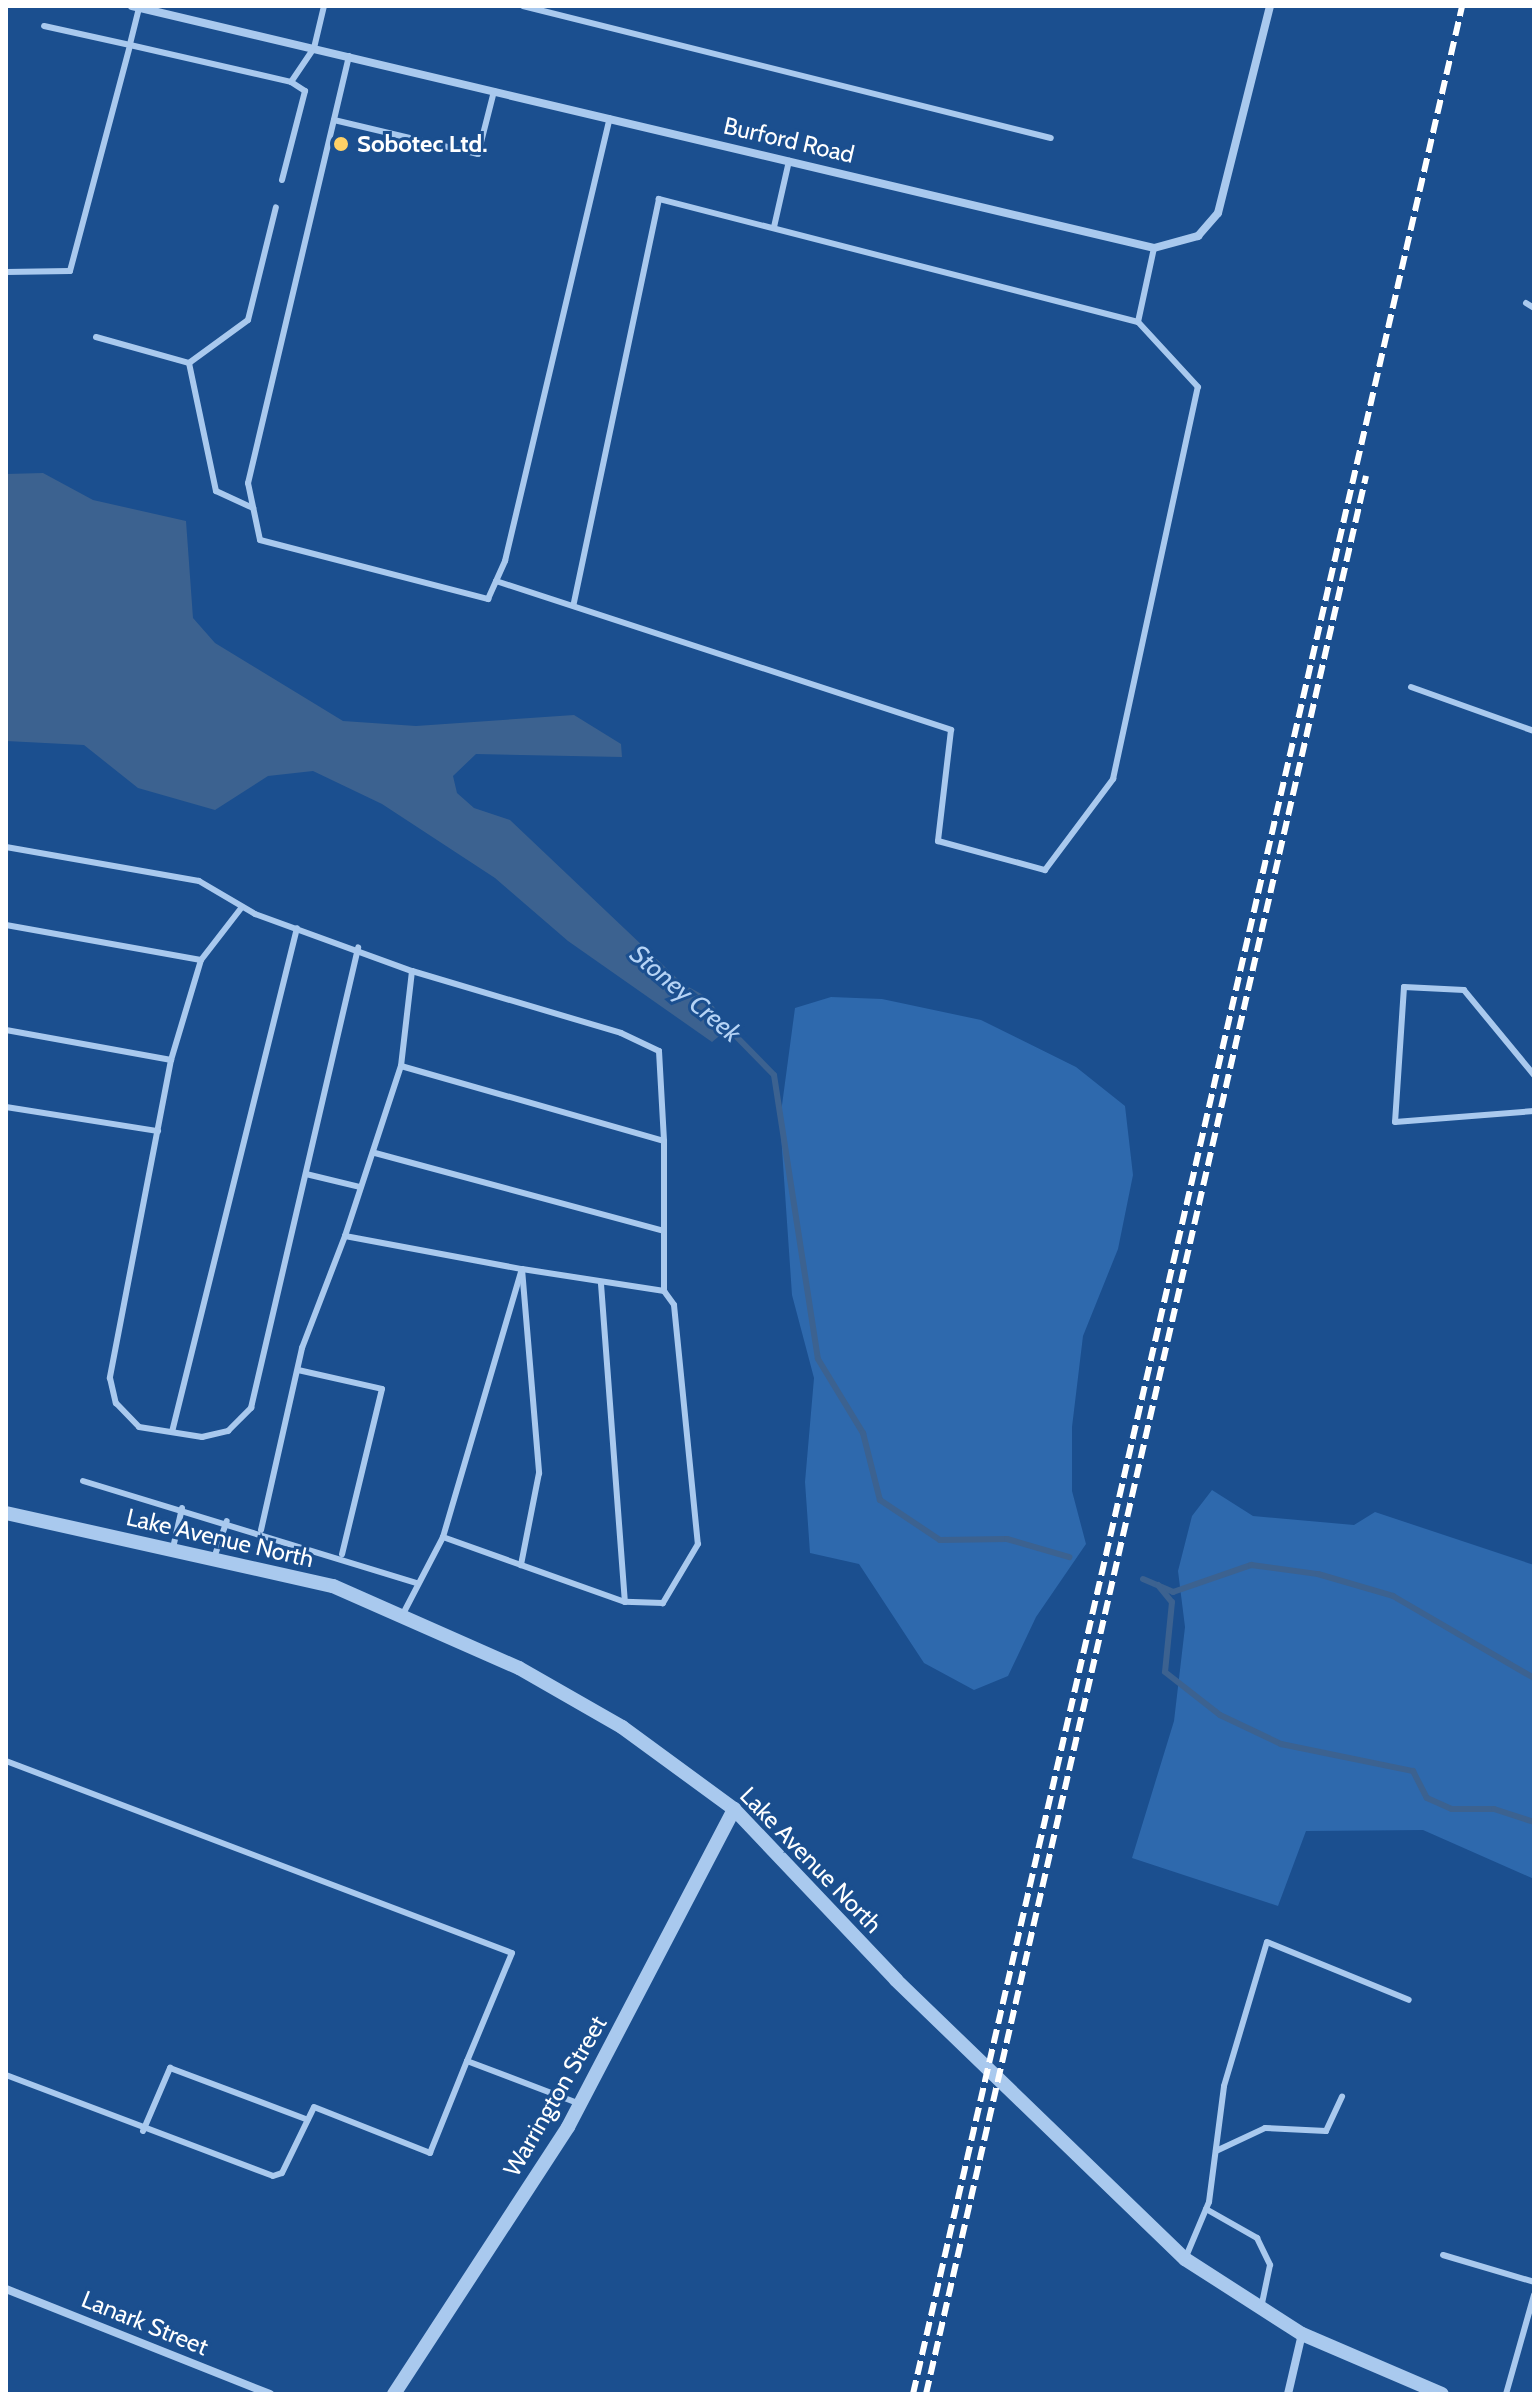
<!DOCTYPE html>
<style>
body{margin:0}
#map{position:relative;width:1540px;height:2400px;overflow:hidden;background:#1b4f8f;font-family:Cabin,sans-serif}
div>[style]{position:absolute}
.green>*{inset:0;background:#2e69ad}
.water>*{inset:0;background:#3c6290}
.stream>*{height:6px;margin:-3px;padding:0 3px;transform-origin:3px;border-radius:3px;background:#3c6290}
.service>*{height:6px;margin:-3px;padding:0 3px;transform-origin:3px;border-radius:3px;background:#a9c9ee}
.minor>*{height:8px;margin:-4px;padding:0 4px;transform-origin:4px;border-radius:4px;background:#a9c9ee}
.tertiary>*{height:14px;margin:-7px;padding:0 7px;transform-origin:7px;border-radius:7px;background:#a9c9ee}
.rail>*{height:6px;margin-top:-3px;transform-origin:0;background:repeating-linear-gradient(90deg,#fff 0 14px,transparent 0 20px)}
.dots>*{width:22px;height:22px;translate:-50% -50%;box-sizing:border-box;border:4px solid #1b4f8f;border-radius:50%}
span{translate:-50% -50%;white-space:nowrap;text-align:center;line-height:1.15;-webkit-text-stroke:6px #1b4f8f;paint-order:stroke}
.street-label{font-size:24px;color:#fff}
.poi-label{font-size:24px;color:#fff;font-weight:700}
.left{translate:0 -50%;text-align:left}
.water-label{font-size:26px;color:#b5d3f5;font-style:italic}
.frame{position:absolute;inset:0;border:8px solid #fff;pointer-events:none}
</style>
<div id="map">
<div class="green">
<div style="clip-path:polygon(831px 997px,882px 999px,981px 1020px,1076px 1067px,1125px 1106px,1133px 1175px,1118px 1249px,1083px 1336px,1072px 1427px,1072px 1491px,1086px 1544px,1036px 1617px,1008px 1676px,974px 1690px,924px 1663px,859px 1564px,810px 1553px,805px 1482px,814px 1378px,792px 1295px,780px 1120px,795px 1008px)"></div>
<div style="clip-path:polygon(1212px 1490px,1253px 1516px,1354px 1525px,1375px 1512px,1534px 1565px,1534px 1879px,1423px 1830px,1306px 1831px,1278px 1906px,1132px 1858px,1174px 1721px,1185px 1627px,1178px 1571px,1192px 1516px)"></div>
</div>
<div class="water">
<div style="clip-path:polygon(43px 473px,93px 500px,186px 521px,193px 618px,215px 643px,343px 721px,416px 726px,574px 715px,621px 744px,622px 757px,476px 754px,453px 776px,457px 793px,474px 808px,510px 820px,683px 984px,707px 997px,729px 1028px,712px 1042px,568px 941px,495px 878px,382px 804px,313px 771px,268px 776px,215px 810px,138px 788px,84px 745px,6px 741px,6px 474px)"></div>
</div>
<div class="stream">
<div style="left:725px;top:1025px;width:70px;rotate:45.6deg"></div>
<div style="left:774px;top:1075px;width:287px;rotate:81.2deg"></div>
<div style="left:818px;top:1359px;width:87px;rotate:58.7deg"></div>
<div style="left:863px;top:1433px;width:69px;rotate:75.8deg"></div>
<div style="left:880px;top:1500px;width:72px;rotate:33.7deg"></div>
<div style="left:940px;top:1540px;width:67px;rotate:-0.9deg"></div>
<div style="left:1007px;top:1539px;width:65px;rotate:16.2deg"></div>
<div style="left:1143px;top:1579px;width:33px;rotate:23deg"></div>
<div style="left:1173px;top:1592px;width:83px;rotate:-19.1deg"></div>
<div style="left:1251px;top:1565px;width:68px;rotate:7.7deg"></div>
<div style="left:1318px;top:1574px;width:78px;rotate:16.3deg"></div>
<div style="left:1393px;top:1596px;width:163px;rotate:30.2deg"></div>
<div style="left:1158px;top:1585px;width:22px;rotate:51deg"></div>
<div style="left:1172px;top:1602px;width:70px;rotate:95.7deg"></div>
<div style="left:1165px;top:1672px;width:70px;rotate:38deg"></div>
<div style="left:1220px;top:1715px;width:68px;rotate:25.4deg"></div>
<div style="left:1281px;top:1744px;width:135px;rotate:11.6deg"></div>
<div style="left:1413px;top:1771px;width:30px;rotate:63deg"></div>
<div style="left:1427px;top:1798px;width:27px;rotate:24deg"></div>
<div style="left:1452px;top:1809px;width:42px"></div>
<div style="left:1494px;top:1809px;width:42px;rotate:18deg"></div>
</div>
<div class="service">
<div style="left:523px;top:6px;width:544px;rotate:14.04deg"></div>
<div style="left:139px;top:8px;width:38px;rotate:104deg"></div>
<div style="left:130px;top:45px;width:165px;rotate:12.9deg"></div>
<div style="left:291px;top:82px;width:41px;rotate:-55.9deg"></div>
<div style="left:314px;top:48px;width:43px;rotate:-76.6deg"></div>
<div style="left:349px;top:56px;width:439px;rotate:103.3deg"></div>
<div style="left:248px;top:483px;width:58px;rotate:78.1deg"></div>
<div style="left:260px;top:540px;width:236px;rotate:14.5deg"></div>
<div style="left:488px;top:599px;width:42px;rotate:-65.9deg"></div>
<div style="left:505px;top:561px;width:455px;rotate:-76.7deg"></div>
<div style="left:334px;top:120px;width:148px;rotate:13.3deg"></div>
<div style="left:478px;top:154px;width:65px;rotate:-75.7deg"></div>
<div style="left:282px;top:180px;width:92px;rotate:-75.5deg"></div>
<div style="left:305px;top:91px;width:17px;rotate:-147deg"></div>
<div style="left:774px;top:227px;width:68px;rotate:-77.2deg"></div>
<div style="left:6px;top:272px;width:64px;rotate:-0.9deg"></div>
<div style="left:70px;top:271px;width:234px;rotate:-75.1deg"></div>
<div style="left:130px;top:45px;width:88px;rotate:-167.5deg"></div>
<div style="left:1526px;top:303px;width:9px;rotate:32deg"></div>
<div style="left:1138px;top:322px;width:76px;rotate:-77.8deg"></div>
<div style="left:96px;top:337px;width:97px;rotate:15.6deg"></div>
<div style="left:189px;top:363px;width:131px;rotate:78.1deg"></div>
<div style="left:216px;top:491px;width:41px;rotate:24.7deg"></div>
<div style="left:189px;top:363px;width:73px;rotate:-36.1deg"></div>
<div style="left:248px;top:320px;width:116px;rotate:-76.1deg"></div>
<div style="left:496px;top:581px;width:479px;rotate:18.1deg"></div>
<div style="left:951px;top:730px;width:112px;rotate:96.7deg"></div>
<div style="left:938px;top:841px;width:111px;rotate:15.2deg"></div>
<div style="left:1045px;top:870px;width:114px;rotate:-53.2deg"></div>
<div style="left:1113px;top:779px;width:401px;rotate:-77.8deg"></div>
<div style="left:1198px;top:387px;width:88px;rotate:-132.7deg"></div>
<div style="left:1138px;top:322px;width:495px;rotate:-165.6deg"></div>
<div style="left:659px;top:199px;width:414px;rotate:101.9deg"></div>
<div style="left:1411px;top:687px;width:131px;rotate:19.7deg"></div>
<div style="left:6px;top:847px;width:196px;rotate:10deg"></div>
<div style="left:199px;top:881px;width:65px;rotate:30.5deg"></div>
<div style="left:255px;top:914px;width:167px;rotate:20deg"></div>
<div style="left:412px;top:971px;width:96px;rotate:96.6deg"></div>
<div style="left:401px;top:1066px;width:273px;rotate:15.9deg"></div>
<div style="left:664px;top:1141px;width:150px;rotate:90deg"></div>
<div style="left:6px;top:925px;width:198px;rotate:10.2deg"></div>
<div style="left:201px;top:960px;width:104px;rotate:106.7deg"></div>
<div style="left:201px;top:960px;width:67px;rotate:-52.3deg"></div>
<div style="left:412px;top:971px;width:218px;rotate:16.5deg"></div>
<div style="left:621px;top:1033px;width:42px;rotate:25.3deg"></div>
<div style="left:659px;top:1051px;width:90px;rotate:86.8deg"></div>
<div style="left:6px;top:1030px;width:168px;rotate:10.3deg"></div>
<div style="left:171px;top:1060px;width:324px;rotate:100.9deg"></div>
<div style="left:110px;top:1378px;width:26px;rotate:77deg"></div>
<div style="left:116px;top:1403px;width:33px;rotate:46deg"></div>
<div style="left:139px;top:1427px;width:64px;rotate:9deg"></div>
<div style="left:202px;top:1437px;width:27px;rotate:-13deg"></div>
<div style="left:228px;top:1431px;width:33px;rotate:-45deg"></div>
<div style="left:251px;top:1408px;width:473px;rotate:-76.9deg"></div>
<div style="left:1534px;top:1075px;width:110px;rotate:-129.5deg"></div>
<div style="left:1464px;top:990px;width:60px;rotate:-177.1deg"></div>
<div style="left:1404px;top:987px;width:135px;rotate:93.8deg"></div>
<div style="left:1395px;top:1122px;width:139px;rotate:-4.5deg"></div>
<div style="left:6px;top:1107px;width:154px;rotate:9deg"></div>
<div style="left:375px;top:1153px;width:299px;rotate:15.1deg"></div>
<div style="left:306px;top:1174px;width:56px;rotate:13.5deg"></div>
<div style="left:345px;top:1236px;width:179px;rotate:-71.8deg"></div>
<div style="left:601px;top:1284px;width:319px;rotate:85.7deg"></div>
<div style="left:298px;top:1370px;width:86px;rotate:12.7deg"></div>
<div style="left:382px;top:1389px;width:170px;rotate:103.6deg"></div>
<div style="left:172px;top:1432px;width:519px;rotate:-76.07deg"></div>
<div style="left:83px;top:1481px;width:349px;rotate:17deg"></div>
<div style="left:261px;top:1530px;width:187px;rotate:-77.3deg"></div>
<div style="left:302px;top:1348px;width:120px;rotate:-69deg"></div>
<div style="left:345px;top:1236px;width:180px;rotate:10.6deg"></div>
<div style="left:522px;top:1269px;width:205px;rotate:85.2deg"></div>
<div style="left:539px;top:1473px;width:94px;rotate:101.1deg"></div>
<div style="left:521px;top:1565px;width:83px;rotate:-160.3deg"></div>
<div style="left:443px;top:1537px;width:279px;rotate:-73.6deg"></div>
<div style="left:522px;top:1269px;width:144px;rotate:8.8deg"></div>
<div style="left:664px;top:1291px;width:17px;rotate:54deg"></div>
<div style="left:674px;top:1305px;width:240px;rotate:84.3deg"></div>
<div style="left:698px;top:1544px;width:69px;rotate:120.7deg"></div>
<div style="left:663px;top:1603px;width:38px;rotate:-178deg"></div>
<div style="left:625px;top:1602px;width:110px;rotate:-160.4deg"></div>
<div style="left:173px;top:1548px;width:41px;rotate:-77.3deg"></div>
<div style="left:214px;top:1558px;width:39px;rotate:-71deg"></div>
<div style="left:404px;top:1612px;width:85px;rotate:-62.5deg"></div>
<div style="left:6px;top:1761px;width:541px;rotate:20.78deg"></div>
<div style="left:512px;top:1953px;width:117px;rotate:112.6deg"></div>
<div style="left:6px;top:2075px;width:285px;rotate:20.7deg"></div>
<div style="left:273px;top:2176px;width:9px;rotate:-18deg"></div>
<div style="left:282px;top:2173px;width:73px;rotate:-64.1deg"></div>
<div style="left:314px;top:2107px;width:125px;rotate:21.6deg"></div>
<div style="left:430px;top:2153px;width:99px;rotate:-68.1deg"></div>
<div style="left:467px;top:2061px;width:121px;rotate:20.8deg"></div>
<div style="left:143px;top:2131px;width:69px;rotate:-66.8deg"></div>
<div style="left:170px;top:2068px;width:147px;rotate:20.6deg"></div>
<div style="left:1216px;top:2151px;width:54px;rotate:-25.1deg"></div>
<div style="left:1265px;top:2128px;width:61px;rotate:2.8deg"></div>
<div style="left:1326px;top:2131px;width:38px;rotate:-65deg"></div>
<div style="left:1206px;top:2209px;width:59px;rotate:29.6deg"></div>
<div style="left:1257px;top:2238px;width:30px;rotate:64deg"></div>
<div style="left:1270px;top:2265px;width:44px;rotate:101.8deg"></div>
<div style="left:1443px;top:2255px;width:95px;rotate:16.5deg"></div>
<div style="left:1185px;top:2259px;width:62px;rotate:-67.2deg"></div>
<div style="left:1209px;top:2202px;width:117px;rotate:-82.6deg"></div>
<div style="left:1224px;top:2086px;width:150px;rotate:-73.4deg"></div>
<div style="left:1267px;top:1942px;width:153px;rotate:22.2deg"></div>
<div style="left:1506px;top:2394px;width:103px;rotate:-74.2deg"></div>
</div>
<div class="minor">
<div style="left:132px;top:6px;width:1050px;rotate:13.32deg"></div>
<div style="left:1154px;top:248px;width:46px;rotate:-15.3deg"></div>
<div style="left:1198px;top:236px;width:30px;rotate:-49deg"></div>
<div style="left:1218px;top:213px;width:213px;rotate:-75.9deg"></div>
<div style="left:6px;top:2289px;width:284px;rotate:21.7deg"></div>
<div style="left:1288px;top:2394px;width:62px;rotate:-76.9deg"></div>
</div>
<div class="tertiary">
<div style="left:6px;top:1513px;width:335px;rotate:12.6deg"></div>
<div style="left:333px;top:1586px;width:203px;rotate:23.8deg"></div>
<div style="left:519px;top:1668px;width:119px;rotate:29.8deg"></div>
<div style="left:622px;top:1727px;width:139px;rotate:36.2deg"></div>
<div style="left:734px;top:1809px;width:236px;rotate:46.5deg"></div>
<div style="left:896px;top:1980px;width:402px;rotate:44deg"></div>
<div style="left:1185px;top:2259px;width:139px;rotate:32.7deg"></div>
<div style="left:1302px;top:2334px;width:152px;rotate:23.2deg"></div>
<div style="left:394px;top:2394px;width:319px;rotate:-56.9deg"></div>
<div style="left:568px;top:2127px;width:359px;rotate:-62.4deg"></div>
</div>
<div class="rail">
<div style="left:913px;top:2394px;width:2450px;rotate:-77.05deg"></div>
<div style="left:926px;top:2394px;width:1968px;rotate:-77.08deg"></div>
</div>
<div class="dots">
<div style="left:341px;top:144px;background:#ffd166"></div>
</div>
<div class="street-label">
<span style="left:789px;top:140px;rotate:13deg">Burford Road</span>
<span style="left:220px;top:1538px;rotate:13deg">Lake Avenue North</span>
<span style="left:811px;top:1860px;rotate:46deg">Lake Avenue North</span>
<span style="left:555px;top:2096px;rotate:-60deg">Warrington Street</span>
<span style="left:145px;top:2323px;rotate:22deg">Lanark Street</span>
</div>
<div class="poi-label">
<span class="left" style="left:357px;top:144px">Sobotec Ltd.</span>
</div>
<div class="water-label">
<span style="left:685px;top:994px;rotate:40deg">Stoney Creek</span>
</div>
<div class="frame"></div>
</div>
